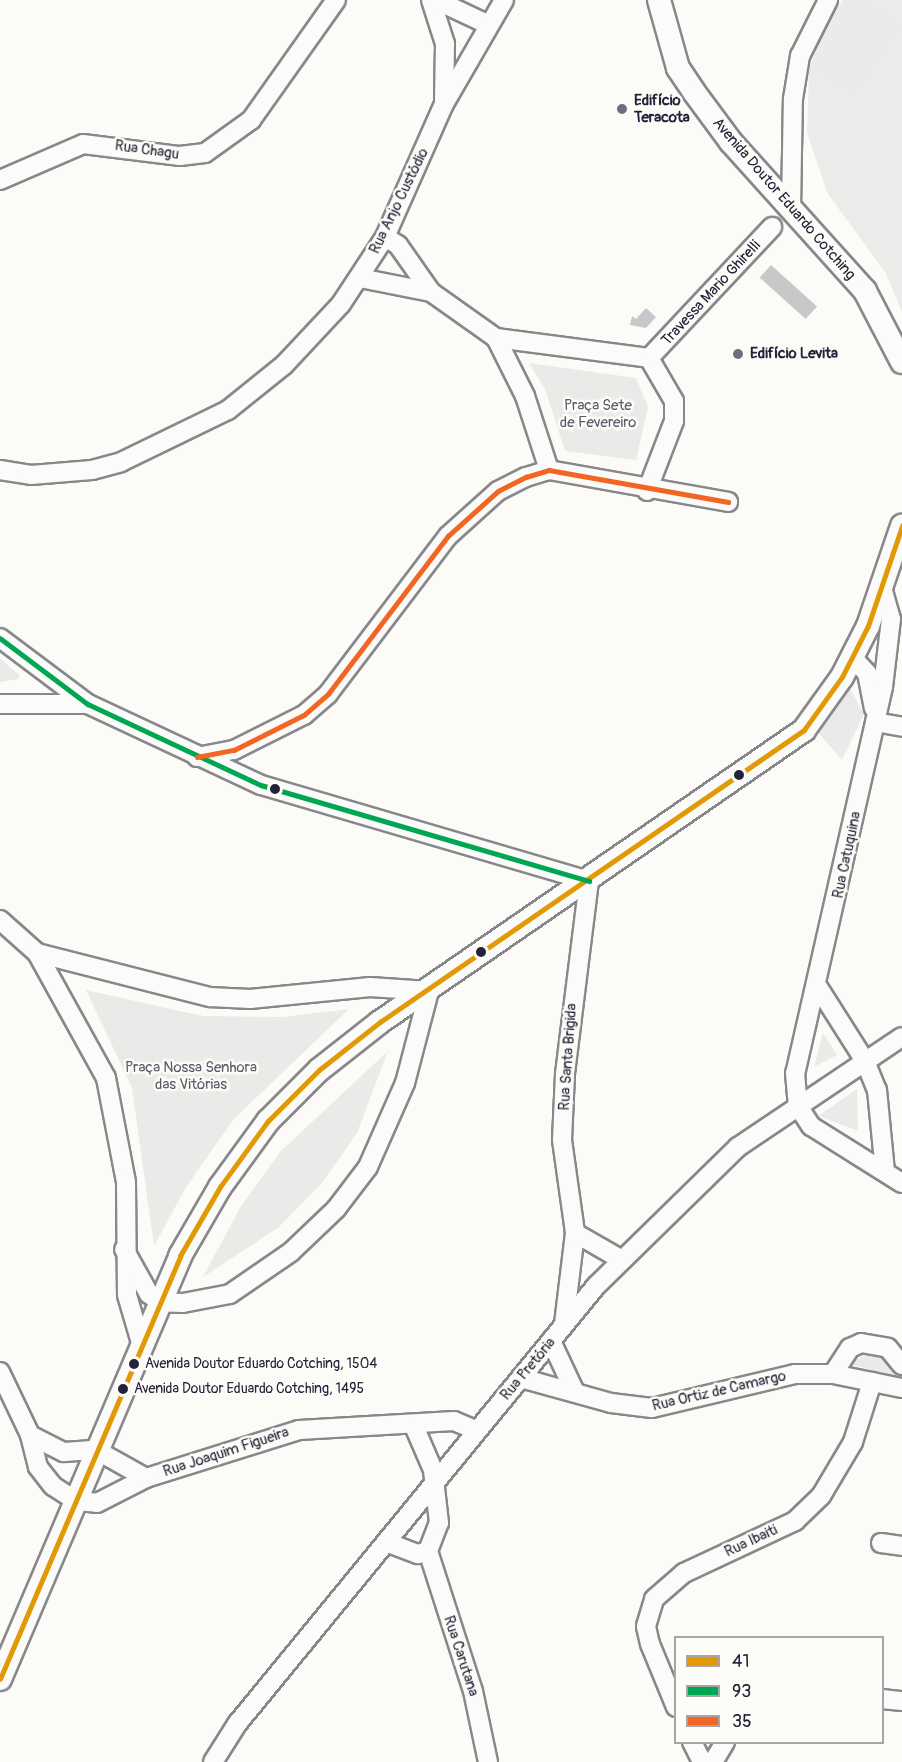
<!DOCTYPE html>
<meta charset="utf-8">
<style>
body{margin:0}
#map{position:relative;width:902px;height:1762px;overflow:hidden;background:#fcfbf8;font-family:Pangolin,sans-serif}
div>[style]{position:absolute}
.built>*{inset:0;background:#ebebe9}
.green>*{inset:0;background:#ebeae8;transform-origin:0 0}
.water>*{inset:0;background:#c8c8ca;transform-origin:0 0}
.roads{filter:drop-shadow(2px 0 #88888c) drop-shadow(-2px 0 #88888c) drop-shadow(0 2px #88888c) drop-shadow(0 -2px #88888c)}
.minor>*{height:18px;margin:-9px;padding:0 9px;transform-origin:9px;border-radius:9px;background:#fbfbf9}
.major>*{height:22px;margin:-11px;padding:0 11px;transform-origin:11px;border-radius:11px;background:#fbfbf9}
.bus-1>*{height:4.5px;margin:-2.25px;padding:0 2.25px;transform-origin:2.25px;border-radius:2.25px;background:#e29906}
.bus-2>*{height:4.5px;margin:-2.25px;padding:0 2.25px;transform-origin:2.25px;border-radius:2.25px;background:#00a651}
.bus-3>*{height:4.5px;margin:-2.25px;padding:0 2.25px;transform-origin:2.25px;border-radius:2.25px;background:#f26522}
.dots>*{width:16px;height:16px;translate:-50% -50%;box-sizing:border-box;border:3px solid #fdfcf7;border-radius:50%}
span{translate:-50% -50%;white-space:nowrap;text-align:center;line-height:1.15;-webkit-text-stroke:5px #fdfcf7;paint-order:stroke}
.bus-label{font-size:14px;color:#22223b}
.left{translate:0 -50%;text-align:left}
.poi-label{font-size:15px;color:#22223b;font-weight:700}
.street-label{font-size:15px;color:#22223b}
.park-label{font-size:15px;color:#5a5a6b}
.legend{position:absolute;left:674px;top:1636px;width:210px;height:108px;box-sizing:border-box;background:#fdfcf7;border:2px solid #a5a5ac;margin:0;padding:8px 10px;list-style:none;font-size:18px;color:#22223b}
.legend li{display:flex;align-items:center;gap:12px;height:30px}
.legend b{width:30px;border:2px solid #a5a5ac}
</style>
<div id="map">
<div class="built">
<div style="clip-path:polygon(843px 0,902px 0,902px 312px,885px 272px,828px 194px,807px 133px,809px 69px,824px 28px)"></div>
</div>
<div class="green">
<div style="left:858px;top:0;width:47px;height:77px;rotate:34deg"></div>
<div style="clip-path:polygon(529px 363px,636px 378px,648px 407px,636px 460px,565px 451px,545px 389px)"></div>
<div style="clip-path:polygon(0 658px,20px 676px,18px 679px,0 682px)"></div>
<div style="clip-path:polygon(848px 685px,864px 714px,842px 760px,816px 730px)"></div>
<div style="clip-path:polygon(86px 990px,202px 1016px,283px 1017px,349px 1009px,234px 1119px,186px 1187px,154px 1246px,132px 1088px)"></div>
<div style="clip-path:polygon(823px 1033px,837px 1055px,814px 1067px)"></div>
<div style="clip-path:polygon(388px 1051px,357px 1133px,322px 1183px,279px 1227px,203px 1277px,241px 1206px,281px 1151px)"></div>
<div style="clip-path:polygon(857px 1089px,858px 1131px,818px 1116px)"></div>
<div style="clip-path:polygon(870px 1352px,880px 1354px,894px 1376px,849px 1364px)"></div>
</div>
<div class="water">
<div style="left:771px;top:265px;width:62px;height:17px;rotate:42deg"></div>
<div style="clip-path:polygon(646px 308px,656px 317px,646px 328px,630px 325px,632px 316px,636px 319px)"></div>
</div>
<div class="roads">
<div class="minor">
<div style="left:431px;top:0;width:46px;rotate:72.3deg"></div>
<div style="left:445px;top:44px;width:57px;rotate:91deg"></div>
<div style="left:436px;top:0;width:56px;rotate:25.2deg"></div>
<div style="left:0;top:180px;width:90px;rotate:-23.4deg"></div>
<div style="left:83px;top:144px;width:98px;rotate:7.1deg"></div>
<div style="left:180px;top:156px;width:25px;rotate:-7deg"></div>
<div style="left:205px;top:153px;width:57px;rotate:-35.7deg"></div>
<div style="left:251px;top:120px;width:147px;rotate:-54.7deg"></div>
<div style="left:791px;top:209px;width:110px;rotate:-89deg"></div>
<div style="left:793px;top:99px;width:44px;rotate:-80.8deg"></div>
<div style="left:800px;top:56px;width:63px;rotate:-63.4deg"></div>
<div style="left:385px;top:237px;width:15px;rotate:32deg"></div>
<div style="left:398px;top:245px;width:57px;rotate:54.9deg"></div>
<div style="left:431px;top:292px;width:80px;rotate:35.3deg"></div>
<div style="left:496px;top:338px;width:154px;rotate:7.4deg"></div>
<div style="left:649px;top:358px;width:50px;rotate:59.8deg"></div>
<div style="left:674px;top:401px;width:20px;rotate:90deg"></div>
<div style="left:674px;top:421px;width:75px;rotate:111.1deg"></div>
<div style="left:360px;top:278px;width:72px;rotate:11.2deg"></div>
<div style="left:496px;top:338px;width:65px;rotate:63.4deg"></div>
<div style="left:525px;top:396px;width:78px;rotate:72deg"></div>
<div style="left:649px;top:358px;width:180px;rotate:-46.8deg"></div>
<div style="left:0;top:470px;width:31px;rotate:9deg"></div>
<div style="left:31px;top:475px;width:61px;rotate:-4.7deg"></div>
<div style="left:92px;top:470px;width:30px;rotate:-15deg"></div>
<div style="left:121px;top:462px;width:119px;rotate:-25.9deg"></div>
<div style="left:228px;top:410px;width:72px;rotate:-38.8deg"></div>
<div style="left:284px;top:365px;width:83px;rotate:-46.9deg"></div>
<div style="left:341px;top:304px;width:80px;rotate:-56.7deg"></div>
<div style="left:385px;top:237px;width:145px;rotate:-66.1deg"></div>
<div style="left:444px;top:104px;width:120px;rotate:-60deg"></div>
<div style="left:883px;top:591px;width:29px;rotate:74deg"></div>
<div style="left:891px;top:619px;width:68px;rotate:96.7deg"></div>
<div style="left:883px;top:687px;width:396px;rotate:102.8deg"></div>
<div style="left:795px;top:1073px;width:33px;rotate:85deg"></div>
<div style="left:798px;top:1106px;width:24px;rotate:57deg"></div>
<div style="left:811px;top:1126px;width:107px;rotate:32.1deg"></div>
<div style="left:0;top:638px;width:110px;rotate:36.9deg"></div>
<div style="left:88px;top:704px;width:191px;rotate:25.1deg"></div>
<div style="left:261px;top:785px;width:342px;rotate:16.3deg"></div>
<div style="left:589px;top:881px;width:194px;rotate:97.1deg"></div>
<div style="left:565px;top:1074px;width:66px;rotate:92.6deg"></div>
<div style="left:562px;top:1140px;width:94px;rotate:82deg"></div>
<div style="left:575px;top:1233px;width:92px;rotate:96.9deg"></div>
<div style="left:852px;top:657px;width:22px;rotate:47deg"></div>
<div style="left:867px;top:673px;width:36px;rotate:79deg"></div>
<div style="left:0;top:704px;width:88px"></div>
<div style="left:875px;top:722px;width:27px;rotate:10deg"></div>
<div style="left:197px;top:757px;width:38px;rotate:-11deg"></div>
<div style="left:234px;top:750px;width:78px;rotate:-26.6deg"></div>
<div style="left:304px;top:715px;width:32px;rotate:-41deg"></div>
<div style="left:328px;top:694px;width:198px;rotate:-52.8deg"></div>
<div style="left:448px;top:536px;width:67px;rotate:-42deg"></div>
<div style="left:498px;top:491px;width:31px;rotate:-27deg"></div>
<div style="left:526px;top:477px;width:24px;rotate:-17deg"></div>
<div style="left:549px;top:470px;width:182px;rotate:10.1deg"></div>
<div style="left:0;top:920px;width:50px;rotate:41.7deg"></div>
<div style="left:37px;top:953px;width:143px;rotate:61.1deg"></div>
<div style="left:106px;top:1078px;width:106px;rotate:79.1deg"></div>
<div style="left:126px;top:1182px;width:113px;rotate:89.5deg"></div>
<div style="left:127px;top:1295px;width:50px;rotate:73.7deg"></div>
<div style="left:37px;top:953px;width:179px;rotate:14.3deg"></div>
<div style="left:210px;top:997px;width:40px;rotate:2.9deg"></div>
<div style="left:250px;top:999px;width:121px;rotate:-5.7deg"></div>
<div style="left:370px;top:987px;width:59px;rotate:3.9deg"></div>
<div style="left:429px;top:991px;width:95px;rotate:104.6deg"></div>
<div style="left:405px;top:1083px;width:92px;rotate:113.8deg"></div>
<div style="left:368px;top:1167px;width:53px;rotate:127.3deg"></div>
<div style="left:336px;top:1209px;width:62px;rotate:136.3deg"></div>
<div style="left:291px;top:1252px;width:74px;rotate:145.5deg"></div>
<div style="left:230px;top:1294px;width:48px;rotate:169.2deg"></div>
<div style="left:183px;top:1303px;width:23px;rotate:-178deg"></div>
<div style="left:160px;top:1302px;width:14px;rotate:-144deg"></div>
<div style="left:149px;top:1294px;width:51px;rotate:-119.1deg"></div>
<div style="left:818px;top:987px;width:88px;rotate:57.6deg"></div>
<div style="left:865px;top:1061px;width:31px;rotate:68deg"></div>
<div style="left:877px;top:1090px;width:82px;rotate:84.4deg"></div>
<div style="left:575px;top:1233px;width:54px;rotate:29.9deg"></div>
<div style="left:551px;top:1341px;width:54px;rotate:64.9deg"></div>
<div style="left:0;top:1372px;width:70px;rotate:64.5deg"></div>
<div style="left:30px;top:1435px;width:33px;rotate:76deg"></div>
<div style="left:38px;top:1467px;width:24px;rotate:52deg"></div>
<div style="left:53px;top:1486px;width:27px;rotate:33deg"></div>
<div style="left:76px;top:1501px;width:21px;rotate:5deg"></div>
<div style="left:97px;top:1503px;width:55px;rotate:-27deg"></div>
<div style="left:146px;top:1478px;width:160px;rotate:-17.4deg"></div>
<div style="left:299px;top:1430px;width:155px;rotate:-3.3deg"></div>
<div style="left:454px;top:1421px;width:25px;rotate:23deg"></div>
<div style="left:833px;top:1374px;width:31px;rotate:-57deg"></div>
<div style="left:850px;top:1348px;width:12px;rotate:-24deg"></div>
<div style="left:861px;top:1343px;width:27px;rotate:10deg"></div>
<div style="left:888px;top:1348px;width:22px;rotate:51deg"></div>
<div style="left:521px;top:1378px;width:93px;rotate:15.5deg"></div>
<div style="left:611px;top:1403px;width:41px;rotate:7deg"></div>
<div style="left:652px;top:1408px;width:147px;rotate:-13.4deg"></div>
<div style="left:795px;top:1374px;width:38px"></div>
<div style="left:833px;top:1374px;width:70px;rotate:11.5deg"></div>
<div style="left:30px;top:1435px;width:38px;rotate:27deg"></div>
<div style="left:64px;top:1452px;width:32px;rotate:-4deg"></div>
<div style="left:96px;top:1450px;width:57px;rotate:29.2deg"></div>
<div style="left:386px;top:1542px;width:34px;rotate:21deg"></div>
<div style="left:418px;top:1554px;width:10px;rotate:-17deg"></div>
<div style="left:428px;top:1551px;width:30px;rotate:-69deg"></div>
<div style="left:439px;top:1523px;width:53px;rotate:-96.5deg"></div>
<div style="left:433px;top:1470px;width:48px;rotate:-113.4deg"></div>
<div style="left:881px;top:1543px;width:21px;rotate:8deg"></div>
<div style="left:428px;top:1551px;width:147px;rotate:72.2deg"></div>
<div style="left:473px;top:1691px;width:73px;rotate:78.1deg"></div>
<div style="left:882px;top:1699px;width:20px;rotate:6deg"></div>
<div style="left:676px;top:1707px;width:68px;rotate:-112.4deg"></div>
<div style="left:650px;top:1644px;width:18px;rotate:-103deg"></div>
<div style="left:646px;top:1626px;width:28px;rotate:-73deg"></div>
<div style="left:654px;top:1599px;width:40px;rotate:-41deg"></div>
<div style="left:684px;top:1573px;width:123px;rotate:-25.1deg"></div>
<div style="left:795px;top:1521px;width:36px;rotate:-44deg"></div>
<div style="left:821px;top:1496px;width:63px;rotate:-59.3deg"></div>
<div style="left:853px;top:1442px;width:63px;rotate:-72.4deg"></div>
<div style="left:692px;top:1742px;width:22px;rotate:63deg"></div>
<div style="left:213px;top:1762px;width:45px;rotate:-57.7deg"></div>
<div style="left:237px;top:1724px;width:566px;rotate:-50.66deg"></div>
<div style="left:596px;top:1286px;width:199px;rotate:-44.4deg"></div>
<div style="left:738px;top:1147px;width:197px;rotate:-33.9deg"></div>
<div style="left:713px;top:1762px;width:23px;rotate:-59deg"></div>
</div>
<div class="major">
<div style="left:659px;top:0;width:71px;rotate:74.4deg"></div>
<div style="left:678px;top:68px;width:29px;rotate:56deg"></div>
<div style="left:694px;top:92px;width:62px;rotate:53.5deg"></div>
<div style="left:731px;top:142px;width:200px;rotate:48deg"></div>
<div style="left:865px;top:291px;width:80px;rotate:62.5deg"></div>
<div style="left:0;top:1679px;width:460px;rotate:-66.9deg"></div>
<div style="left:180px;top:1256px;width:80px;rotate:-59.9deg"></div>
<div style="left:220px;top:1187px;width:82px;rotate:-54deg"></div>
<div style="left:268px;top:1121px;width:72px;rotate:-45deg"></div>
<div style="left:319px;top:1070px;width:78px;rotate:-38.2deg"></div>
<div style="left:380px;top:1022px;width:515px;rotate:-34.55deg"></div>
<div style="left:804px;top:730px;width:65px;rotate:-54.4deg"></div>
<div style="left:842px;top:677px;width:57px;rotate:-63deg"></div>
<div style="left:868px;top:626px;width:106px;rotate:-71.2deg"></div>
</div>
</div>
<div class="bus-1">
<div style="left:0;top:1679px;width:460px;rotate:-66.9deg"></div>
<div style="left:180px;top:1256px;width:80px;rotate:-59.9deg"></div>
<div style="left:220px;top:1187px;width:82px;rotate:-54deg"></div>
<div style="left:268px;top:1121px;width:72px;rotate:-45deg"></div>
<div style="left:319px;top:1070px;width:78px;rotate:-38.2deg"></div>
<div style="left:380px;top:1022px;width:515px;rotate:-34.55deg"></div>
<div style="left:804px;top:730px;width:65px;rotate:-54.4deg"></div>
<div style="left:842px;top:677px;width:57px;rotate:-63deg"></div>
<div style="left:868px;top:626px;width:106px;rotate:-71.2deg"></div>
</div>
<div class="bus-2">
<div style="left:0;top:638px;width:110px;rotate:36.9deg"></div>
<div style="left:88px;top:704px;width:191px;rotate:25.1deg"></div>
<div style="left:261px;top:785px;width:342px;rotate:16.3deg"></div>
</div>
<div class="bus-3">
<div style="left:197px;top:757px;width:38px;rotate:-11deg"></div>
<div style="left:234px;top:750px;width:78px;rotate:-26.6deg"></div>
<div style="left:304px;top:715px;width:32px;rotate:-41deg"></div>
<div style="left:328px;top:694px;width:198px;rotate:-52.8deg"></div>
<div style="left:448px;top:536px;width:67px;rotate:-42deg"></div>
<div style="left:498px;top:491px;width:31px;rotate:-27deg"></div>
<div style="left:526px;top:477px;width:24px;rotate:-17deg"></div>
<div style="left:549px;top:470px;width:182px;rotate:10.1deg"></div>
</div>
<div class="dots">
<div style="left:622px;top:109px;background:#6e6e7d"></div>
<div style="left:738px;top:354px;background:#6e6e7d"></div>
<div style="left:739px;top:775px;background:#22223b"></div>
<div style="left:275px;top:789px;background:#22223b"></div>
<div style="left:481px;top:952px;background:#22223b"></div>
<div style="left:134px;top:1364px;background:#22223b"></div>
<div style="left:123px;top:1389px;background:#22223b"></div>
</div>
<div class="bus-label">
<span class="left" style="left:145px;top:1364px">Avenida Doutor Eduardo Cotching, 1504</span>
<span class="left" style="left:134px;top:1389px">Avenida Doutor Eduardo Cotching, 1495</span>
</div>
<div class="poi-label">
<span class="left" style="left:634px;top:109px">Edifício<br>Teracota</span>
<span class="left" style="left:750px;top:354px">Edifício Levita</span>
</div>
<div class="street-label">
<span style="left:147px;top:150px;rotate:8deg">Rua Chagu</span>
<span style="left:784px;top:199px;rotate:49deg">Avenida Doutor Eduardo Cotching</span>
<span style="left:399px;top:201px;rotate:-64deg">Rua Anjo Custódio</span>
<span style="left:711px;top:293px;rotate:-47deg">Travessa Mario Ghirelli</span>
<span style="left:847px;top:855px;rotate:-78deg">Rua Catuquina</span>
<span style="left:568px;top:1057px;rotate:-86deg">Rua Santa Brigida</span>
<span style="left:528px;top:1369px;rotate:-50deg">Rua Pretória</span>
<span style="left:719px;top:1391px;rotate:-13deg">Rua Ortiz de Camargo</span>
<span style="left:226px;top:1452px;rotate:-18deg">Rua Joaquim Figueira</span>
<span style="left:751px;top:1541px;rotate:-25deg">Rua Ibaiti</span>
<span style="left:461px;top:1656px;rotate:72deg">Rua Carutana</span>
</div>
<div class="park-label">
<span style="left:598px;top:414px">Praça Sete<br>de Fevereiro</span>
<span style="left:191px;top:1076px">Praça Nossa Senhora<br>das Vitórias</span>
</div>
<ul class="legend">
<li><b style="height:8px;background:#e29906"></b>41</li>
<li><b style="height:8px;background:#00a651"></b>93</li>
<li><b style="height:8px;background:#f26522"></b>35</li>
</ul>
</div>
